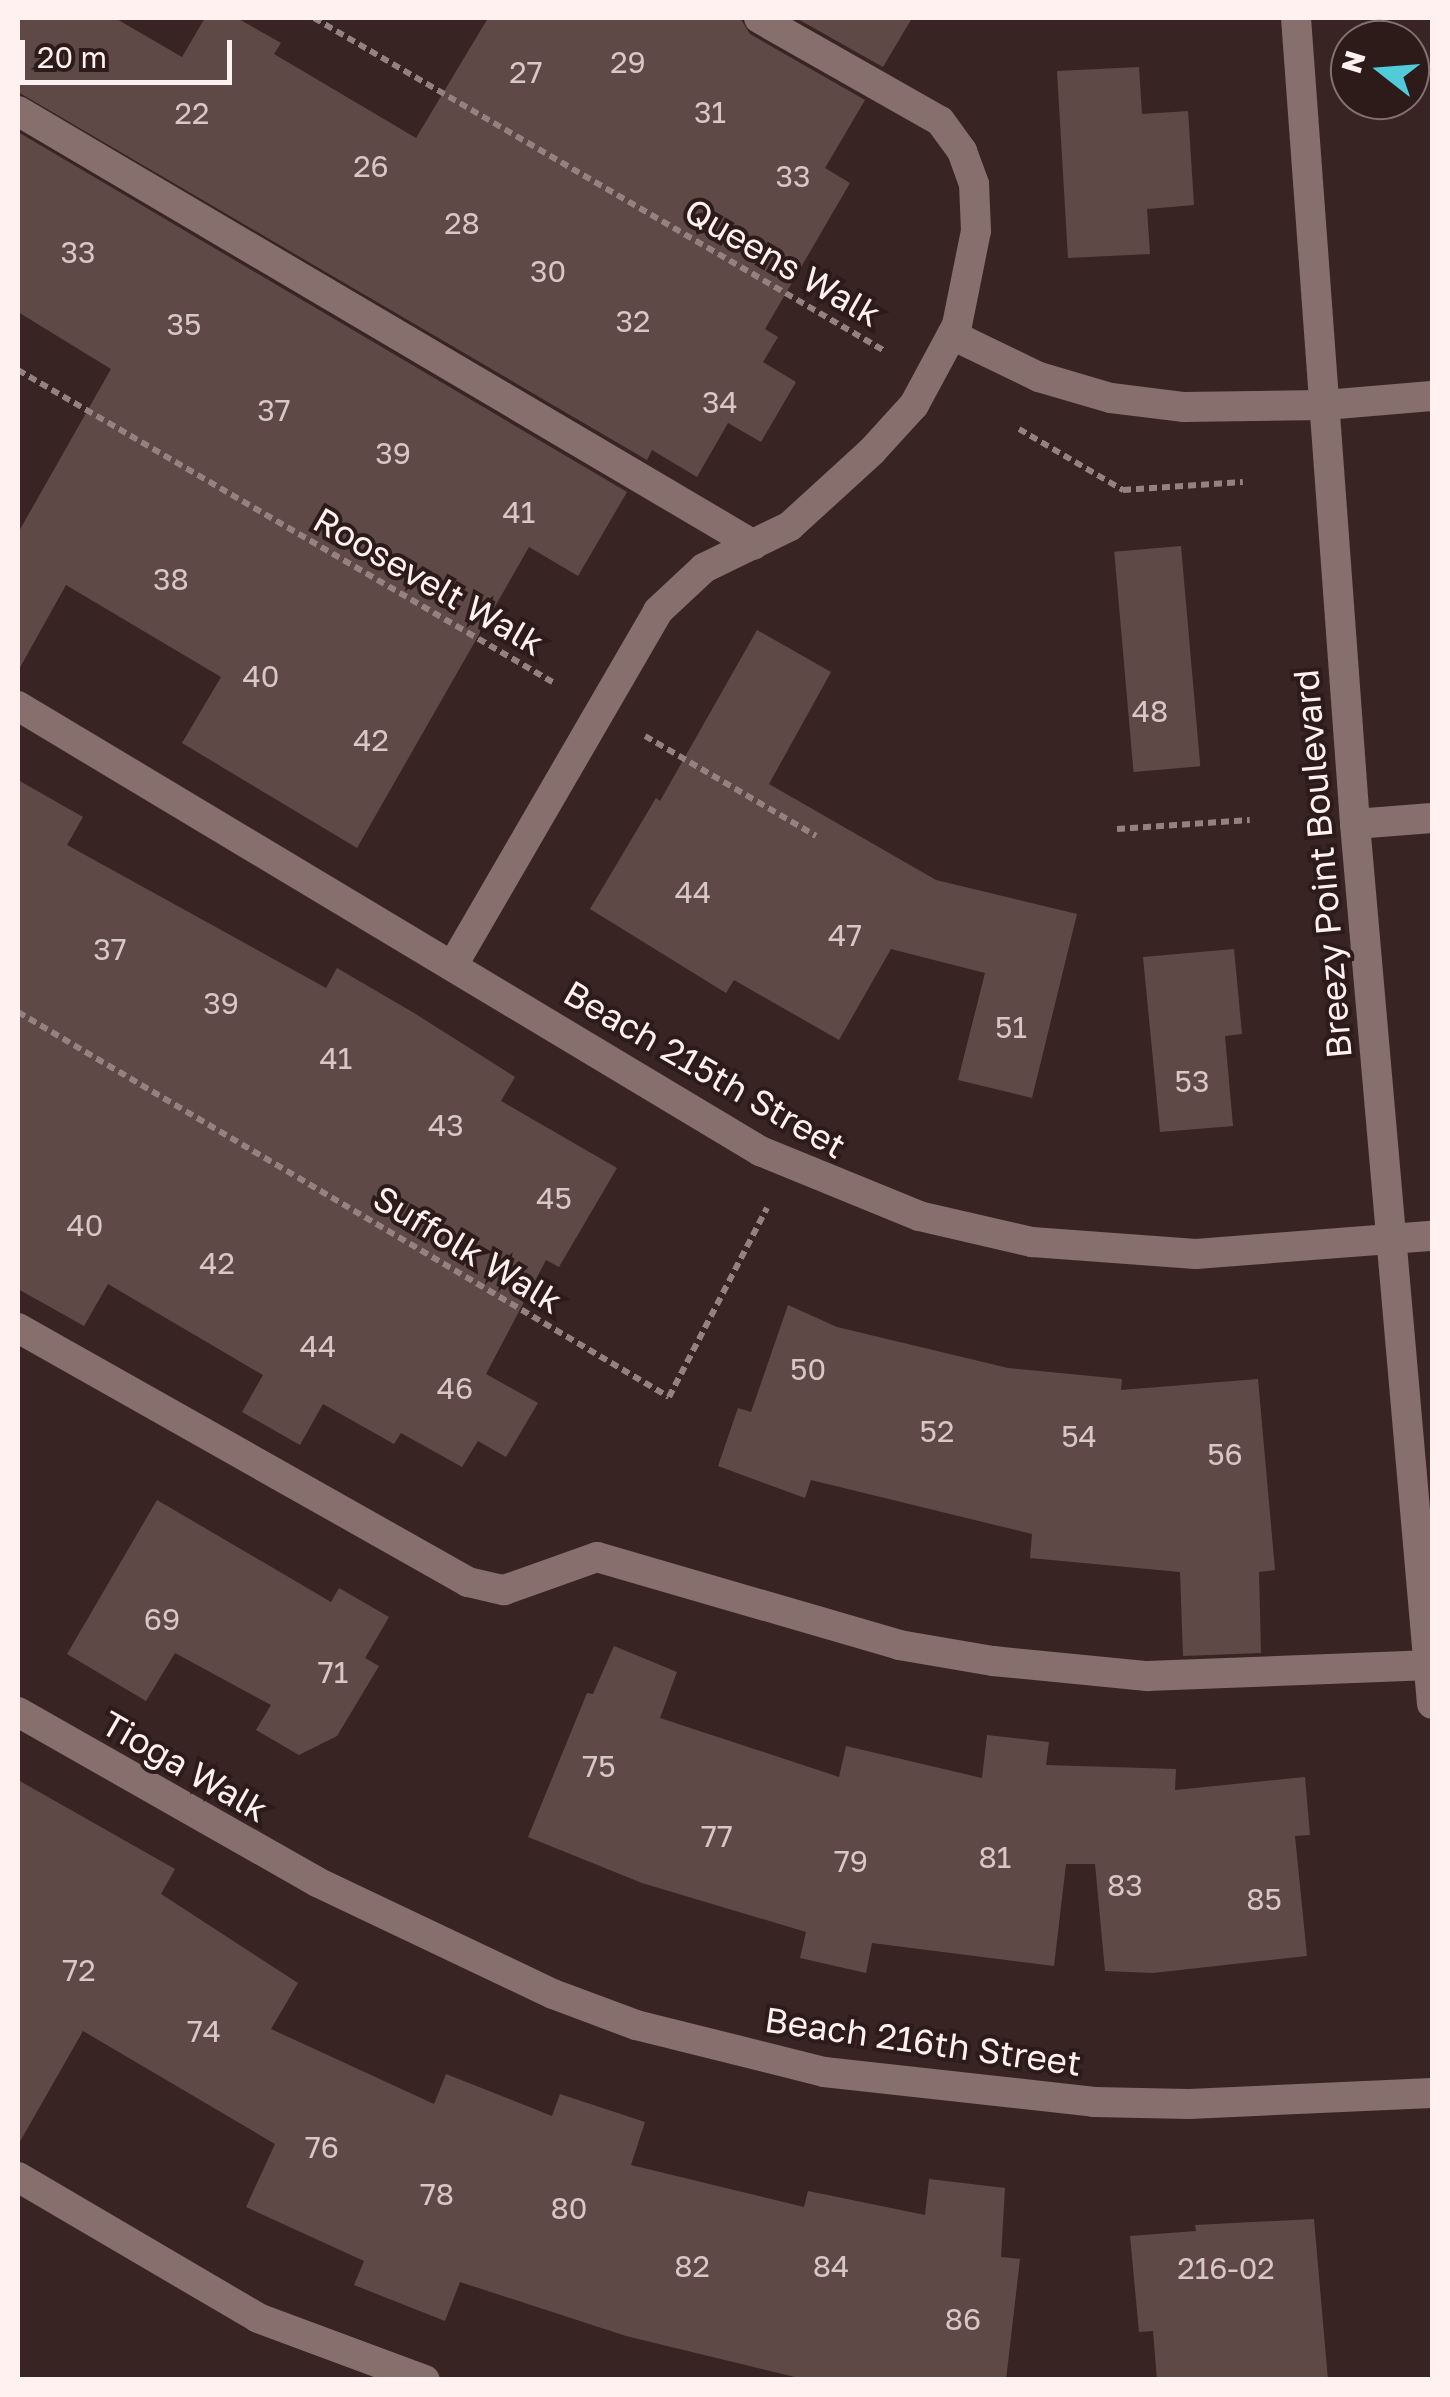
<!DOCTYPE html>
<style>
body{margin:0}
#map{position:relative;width:1450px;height:2397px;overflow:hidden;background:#382523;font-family:"Golos Text",sans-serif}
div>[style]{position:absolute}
.building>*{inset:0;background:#5f4947;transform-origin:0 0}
.path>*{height:6px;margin-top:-3px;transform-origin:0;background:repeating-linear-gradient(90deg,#938280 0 8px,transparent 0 13px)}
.lane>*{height:30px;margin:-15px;padding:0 15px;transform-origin:15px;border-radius:15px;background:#866f6c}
.street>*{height:30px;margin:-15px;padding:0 15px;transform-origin:15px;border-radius:15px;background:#866f6c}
span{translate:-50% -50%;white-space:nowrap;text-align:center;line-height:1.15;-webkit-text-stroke:8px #2d1b19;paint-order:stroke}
.number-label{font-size:30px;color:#d7c7c6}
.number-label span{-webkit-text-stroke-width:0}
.street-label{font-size:35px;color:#fff1f0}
.frame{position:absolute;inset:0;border:20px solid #fff1f0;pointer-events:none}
.north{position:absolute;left:1330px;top:20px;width:100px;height:100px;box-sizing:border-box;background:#2d1b19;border:2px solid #81716f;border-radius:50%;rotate:287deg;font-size:28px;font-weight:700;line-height:40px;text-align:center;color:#fff1f0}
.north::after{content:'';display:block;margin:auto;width:35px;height:45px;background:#52cbd9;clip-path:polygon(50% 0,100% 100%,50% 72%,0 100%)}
.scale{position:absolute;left:20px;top:40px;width:212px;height:45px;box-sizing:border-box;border:5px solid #fff1f0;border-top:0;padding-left:12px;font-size:30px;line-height:35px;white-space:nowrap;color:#fff1f0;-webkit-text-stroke:8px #2d1b19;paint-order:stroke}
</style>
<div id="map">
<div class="building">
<div style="clip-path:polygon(18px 18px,115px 18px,182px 57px,205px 18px,237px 18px,281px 43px,274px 54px,416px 138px,488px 18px,740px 18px,750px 34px,865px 100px,825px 168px,850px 183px,765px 329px,778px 337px,763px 362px,796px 382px,761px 442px,728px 423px,697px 477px,652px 450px,647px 460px,18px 92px)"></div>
<div style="clip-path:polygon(796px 18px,912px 18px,883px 67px)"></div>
<div style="clip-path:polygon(1139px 67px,1142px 114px,1188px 111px,1194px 205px,1147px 209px,1150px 254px,1068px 258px,1057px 71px)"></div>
<div style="clip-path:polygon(18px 132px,627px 492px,578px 576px,529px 547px,357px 848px,182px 743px,221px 677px,66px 585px,18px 671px,18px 533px,111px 369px,18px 312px)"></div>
<div style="left:1181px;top:546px;width:221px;height:67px;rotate:85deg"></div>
<div style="clip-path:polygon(757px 630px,831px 672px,769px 784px,936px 880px,1077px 914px,1032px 1098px,958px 1080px,985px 973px,891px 949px,839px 1040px,734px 980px,726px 993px,590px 909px,656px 798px,660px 801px)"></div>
<div style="clip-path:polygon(18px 780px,83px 817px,67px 845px,326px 988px,337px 968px,414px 1013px,515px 1077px,501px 1101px,617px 1168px,559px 1267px,546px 1260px,486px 1374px,538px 1403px,506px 1457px,478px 1441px,462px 1467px,401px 1433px,394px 1444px,323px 1404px,300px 1445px,242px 1412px,263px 1375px,108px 1284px,84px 1326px,18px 1289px)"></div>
<div style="clip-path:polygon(1234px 949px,1242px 1034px,1225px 1036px,1233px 1126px,1160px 1132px,1143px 957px)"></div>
<div style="clip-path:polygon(788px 1305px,837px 1327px,1008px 1368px,1122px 1379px,1121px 1390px,1258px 1379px,1275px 1570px,1259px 1572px,1261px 1653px,1183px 1656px,1180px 1572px,1030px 1558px,1032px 1534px,811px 1480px,805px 1498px,718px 1466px,738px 1408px,751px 1412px)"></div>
<div style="clip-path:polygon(157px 1500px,331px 1602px,339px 1588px,389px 1617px,365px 1658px,379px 1666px,337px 1736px,299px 1755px,256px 1730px,271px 1705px,175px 1653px,146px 1701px,67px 1654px)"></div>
<div style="clip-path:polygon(614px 1646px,677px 1672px,660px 1718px,839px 1777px,846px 1746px,982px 1778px,987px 1735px,1049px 1742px,1046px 1765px,1176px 1769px,1175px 1790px,1305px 1777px,1310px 1835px,1295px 1836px,1307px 1956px,1153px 1973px,1105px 1971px,1095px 1864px,1066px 1864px,1054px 1966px,872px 1943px,866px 1973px,800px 1958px,806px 1932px,642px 1883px,528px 1837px,587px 1693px,593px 1694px)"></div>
<div style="clip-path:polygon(18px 1780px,175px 1869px,161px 1894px,298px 1983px,271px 2029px,434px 2104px,446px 2074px,552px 2116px,560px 2094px,645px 2122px,631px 2165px,804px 2207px,808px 2191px,925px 2215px,929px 2179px,1005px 2188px,1001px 2257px,1020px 2259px,1006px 2380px,807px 2380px,626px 2336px,460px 2282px,445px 2321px,354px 2285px,364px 2261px,246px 2207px,275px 2144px,83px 2031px,18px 2145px)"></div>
<div style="clip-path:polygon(1314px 2219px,1328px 2380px,1157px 2380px,1153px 2331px,1139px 2332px,1130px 2236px,1196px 2231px,1195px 2225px)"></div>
</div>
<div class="path">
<div style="left:314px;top:18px;width:659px;rotate:30.26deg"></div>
<div style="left:18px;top:370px;width:623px;rotate:30.27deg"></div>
<div style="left:1019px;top:429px;width:121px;rotate:30.4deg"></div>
<div style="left:1123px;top:490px;width:120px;rotate:-3.8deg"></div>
<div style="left:645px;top:736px;width:198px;rotate:30.3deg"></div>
<div style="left:1117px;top:829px;width:133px;rotate:-3.9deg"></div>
<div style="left:18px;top:1012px;width:756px;rotate:30.6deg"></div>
<div style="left:669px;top:1397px;width:213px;rotate:-62.6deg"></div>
</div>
<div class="lane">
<div style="left:18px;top:111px;width:854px;rotate:30.53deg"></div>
<div style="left:952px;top:335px;width:97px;rotate:25.8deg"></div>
<div style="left:1039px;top:377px;width:75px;rotate:16.3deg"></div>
<div style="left:1111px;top:398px;width:74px;rotate:7deg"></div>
<div style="left:1184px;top:407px;width:141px;rotate:-0.8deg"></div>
<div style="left:18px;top:706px;width:865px;rotate:30.95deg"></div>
<div style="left:1355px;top:824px;width:77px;rotate:-4.5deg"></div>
<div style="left:453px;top:965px;width:409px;rotate:-59.9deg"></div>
<div style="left:658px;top:611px;width:63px;rotate:-43.1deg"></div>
<div style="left:704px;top:568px;width:96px;rotate:-26deg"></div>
<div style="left:790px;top:526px;width:111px;rotate:-42.4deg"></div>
<div style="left:872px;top:451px;width:62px;rotate:-47.6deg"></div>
<div style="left:914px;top:405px;width:91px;rotate:-61.7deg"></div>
<div style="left:957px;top:325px;width:96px;rotate:-78.6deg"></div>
<div style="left:976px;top:231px;width:47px;rotate:-92.4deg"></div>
<div style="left:974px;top:184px;width:35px;rotate:-110deg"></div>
<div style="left:962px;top:151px;width:37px;rotate:-126deg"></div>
<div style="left:940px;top:121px;width:208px;rotate:-150.4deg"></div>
<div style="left:18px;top:1328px;width:517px;rotate:29.44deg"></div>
<div style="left:468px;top:1582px;width:37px;rotate:13deg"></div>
<div style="left:504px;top:1590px;width:99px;rotate:-19.5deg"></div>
<div style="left:597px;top:1557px;width:315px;rotate:16.2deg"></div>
<div style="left:899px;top:1645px;width:95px;rotate:9.7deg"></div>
<div style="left:993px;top:1661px;width:155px;rotate:5.6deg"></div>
<div style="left:1147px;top:1676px;width:285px;rotate:-2.2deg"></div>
<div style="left:18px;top:1712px;width:344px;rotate:29.6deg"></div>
<div style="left:18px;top:2177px;width:278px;rotate:30.4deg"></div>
<div style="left:258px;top:2318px;width:178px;rotate:20.4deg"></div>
</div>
<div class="street">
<div style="left:1296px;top:18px;width:808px;rotate:85.81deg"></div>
<div style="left:1355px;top:824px;width:883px;rotate:85deg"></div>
<div style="left:1325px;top:405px;width:107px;rotate:-4.8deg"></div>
<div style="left:760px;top:1151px;width:172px;rotate:22.2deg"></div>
<div style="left:919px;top:1216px;width:116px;rotate:13deg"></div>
<div style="left:1032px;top:1242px;width:164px;rotate:4.2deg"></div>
<div style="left:1196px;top:1254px;width:237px;rotate:-4.4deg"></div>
<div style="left:317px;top:1882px;width:261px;rotate:25.4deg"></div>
<div style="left:553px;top:1994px;width:89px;rotate:20.5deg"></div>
<div style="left:636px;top:2025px;width:194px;rotate:14deg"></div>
<div style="left:824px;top:2072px;width:272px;rotate:6.3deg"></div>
<div style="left:1094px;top:2102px;width:95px;rotate:1.2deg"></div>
<div style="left:1189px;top:2104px;width:243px;rotate:-2.6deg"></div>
</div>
<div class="number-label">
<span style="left:628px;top:62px">29</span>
<span style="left:526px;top:72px">27</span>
<span style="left:710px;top:112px">31</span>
<span style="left:192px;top:113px">22</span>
<span style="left:371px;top:166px">26</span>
<span style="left:793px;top:176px">33</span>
<span style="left:462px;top:223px">28</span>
<span style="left:78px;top:252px">33</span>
<span style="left:548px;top:271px">30</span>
<span style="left:633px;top:321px">32</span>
<span style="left:184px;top:324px">35</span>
<span style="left:720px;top:402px">34</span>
<span style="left:274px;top:410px">37</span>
<span style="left:393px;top:453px">39</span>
<span style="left:519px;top:512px">41</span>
<span style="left:171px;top:579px">38</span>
<span style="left:261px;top:676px">40</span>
<span style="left:1150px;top:711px">48</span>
<span style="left:371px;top:740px">42</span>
<span style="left:693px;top:892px">44</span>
<span style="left:845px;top:935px">47</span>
<span style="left:110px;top:949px">37</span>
<span style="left:221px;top:1003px">39</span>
<span style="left:1011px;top:1027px">51</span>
<span style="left:336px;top:1058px">41</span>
<span style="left:1192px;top:1081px">53</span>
<span style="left:446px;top:1125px">43</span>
<span style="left:554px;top:1198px">45</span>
<span style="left:85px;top:1225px">40</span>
<span style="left:217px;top:1263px">42</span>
<span style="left:318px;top:1346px">44</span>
<span style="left:808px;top:1369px">50</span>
<span style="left:455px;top:1388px">46</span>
<span style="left:937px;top:1431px">52</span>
<span style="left:1079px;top:1436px">54</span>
<span style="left:1225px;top:1454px">56</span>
<span style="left:162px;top:1619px">69</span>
<span style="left:333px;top:1672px">71</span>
<span style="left:599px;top:1766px">75</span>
<span style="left:717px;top:1836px">77</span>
<span style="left:995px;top:1857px">81</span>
<span style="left:851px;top:1861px">79</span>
<span style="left:1125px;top:1885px">83</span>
<span style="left:1264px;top:1899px">85</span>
<span style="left:79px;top:1970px">72</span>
<span style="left:204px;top:2031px">74</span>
<span style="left:322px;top:2147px">76</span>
<span style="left:437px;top:2194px">78</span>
<span style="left:569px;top:2208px">80</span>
<span style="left:692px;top:2266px">82</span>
<span style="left:831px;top:2266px">84</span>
<span style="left:1226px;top:2268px">216-02</span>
<span style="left:963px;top:2319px">86</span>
</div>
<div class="street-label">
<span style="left:783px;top:262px;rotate:30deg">Queens Walk</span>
<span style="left:429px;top:581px;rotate:30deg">Roosevelt Walk</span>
<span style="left:1322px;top:864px;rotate:-95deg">Breezy Point Boulevard</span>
<span style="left:705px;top:1069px;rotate:30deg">Beach 215th Street</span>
<span style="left:468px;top:1249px;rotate:31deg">Suffolk Walk</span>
<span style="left:185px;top:1766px;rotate:30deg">Tioga Walk</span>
<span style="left:923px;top:2041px;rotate:8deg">Beach 216th Street</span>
</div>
<div class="frame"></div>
<div class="north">N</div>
<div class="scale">20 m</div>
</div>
